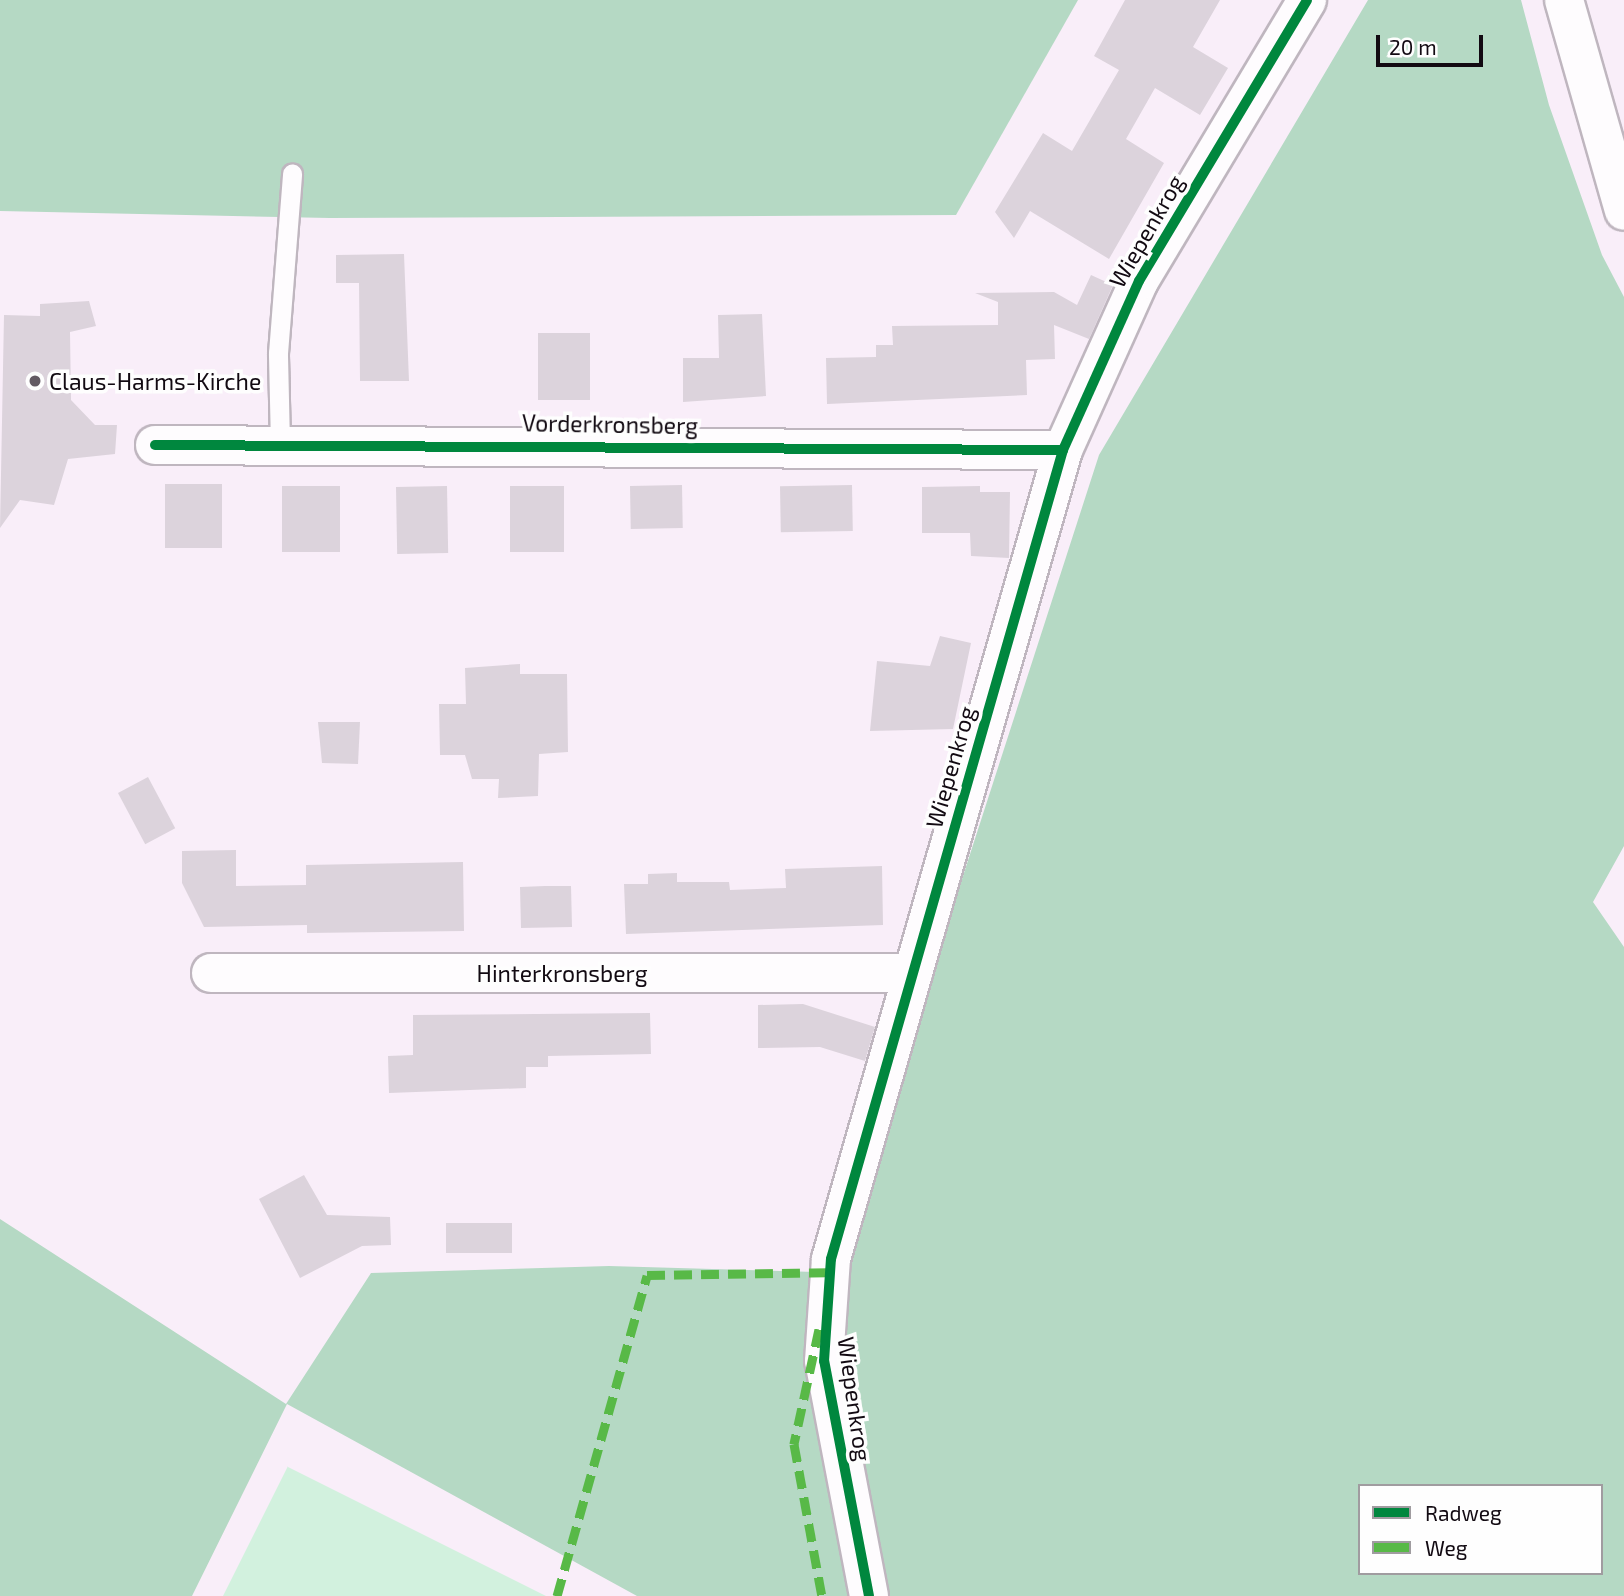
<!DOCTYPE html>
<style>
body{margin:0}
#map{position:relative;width:1624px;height:1596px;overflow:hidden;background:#f9eef9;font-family:"Exo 2",sans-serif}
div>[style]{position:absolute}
.green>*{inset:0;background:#d2f1de}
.forest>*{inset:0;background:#b5d9c4}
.building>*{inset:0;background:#dcd3dc;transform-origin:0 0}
.roads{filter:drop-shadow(2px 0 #bfb6bf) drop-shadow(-2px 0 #bfb6bf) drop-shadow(0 2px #bfb6bf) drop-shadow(0 -2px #bfb6bf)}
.lane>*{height:19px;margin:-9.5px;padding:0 9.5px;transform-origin:9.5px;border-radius:9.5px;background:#fefcfe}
.street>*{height:38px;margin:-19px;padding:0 19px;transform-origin:19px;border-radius:19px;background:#fefcfe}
.quiet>*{height:9px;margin-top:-4.5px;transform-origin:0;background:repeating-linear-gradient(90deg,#58b947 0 18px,transparent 0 27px)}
.cycleway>*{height:10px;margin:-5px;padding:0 5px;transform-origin:5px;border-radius:5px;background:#00873e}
.dots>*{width:19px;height:19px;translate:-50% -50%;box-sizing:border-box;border:4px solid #fefefe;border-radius:50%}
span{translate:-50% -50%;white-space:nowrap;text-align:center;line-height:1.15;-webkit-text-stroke:7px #fefefe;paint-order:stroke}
.street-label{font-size:23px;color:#120a12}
.poi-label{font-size:23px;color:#120a12}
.left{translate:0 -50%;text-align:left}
.legend{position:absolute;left:1358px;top:1484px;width:245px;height:91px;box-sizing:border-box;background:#fefefe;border:2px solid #a09ca0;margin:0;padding:9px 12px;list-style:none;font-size:21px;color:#120a12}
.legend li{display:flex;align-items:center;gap:14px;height:35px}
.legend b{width:35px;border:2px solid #a09ca0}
.scale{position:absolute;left:1376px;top:35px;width:107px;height:32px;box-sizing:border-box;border:4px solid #120a12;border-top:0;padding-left:9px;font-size:21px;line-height:24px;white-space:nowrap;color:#120a12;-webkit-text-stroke:5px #fefefe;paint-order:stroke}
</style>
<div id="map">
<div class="green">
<div style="clip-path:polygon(288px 1466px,288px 1467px,546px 1596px,223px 1596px)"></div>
</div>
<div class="forest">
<div style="clip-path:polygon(0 0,1078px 0,956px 215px,330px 218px,0 211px)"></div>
<div style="clip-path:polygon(evenodd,1368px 0,1521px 0,1549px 105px,1602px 255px,1624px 297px,1624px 846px,1593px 902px,1624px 947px,1624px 1596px,882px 1596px,834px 1339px,839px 1286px,930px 978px,1099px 455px,1368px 0,1360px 1486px,1601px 1486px,1601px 1573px,1360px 1573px,1360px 1486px)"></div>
<div style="clip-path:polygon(0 1219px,286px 1404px,371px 1273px,609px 1266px,816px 1272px,856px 1596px,637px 1596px,287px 1404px,192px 1596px,0 1596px)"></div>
</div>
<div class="building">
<div style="clip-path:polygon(1125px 0,1220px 0,1193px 47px,1228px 68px,1200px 115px,1155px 88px,1126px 139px,1164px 163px,1109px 259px,1030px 211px,1014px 238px,995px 212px,1043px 133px,1072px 151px,1119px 70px,1094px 56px)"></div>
<div style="clip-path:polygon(404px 254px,409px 381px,360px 381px,359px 283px,336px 283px,336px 255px)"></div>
<div style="clip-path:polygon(1091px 275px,1113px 285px,1089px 339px,1054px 325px,1055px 359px,1026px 360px,1027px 395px,827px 404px,826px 358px,876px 357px,876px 345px,893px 345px,892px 326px,998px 325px,998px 302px,975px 293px,1054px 292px,1077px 305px)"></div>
<div style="clip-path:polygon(89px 301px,96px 326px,70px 332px,71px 400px,95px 425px,117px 425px,115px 454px,68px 459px,54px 505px,20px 500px,0 528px,4px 315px,40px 316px,40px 304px)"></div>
<div style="clip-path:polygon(762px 314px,766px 396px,683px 402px,683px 358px,719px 358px,718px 315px)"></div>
<div style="left:538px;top:333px;width:52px;height:67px"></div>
<div style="left:165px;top:484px;width:57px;height:64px"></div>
<div style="left:682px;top:485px;width:43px;height:52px;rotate:89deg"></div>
<div style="left:852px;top:485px;width:46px;height:72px;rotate:89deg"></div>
<div style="left:282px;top:486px;width:58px;height:66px"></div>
<div style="left:447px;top:486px;width:67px;height:51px;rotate:89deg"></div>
<div style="left:510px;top:486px;width:54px;height:66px"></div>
<div style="clip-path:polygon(980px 486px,980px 492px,1010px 492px,1009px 558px,971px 556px,970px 533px,922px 533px,922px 487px)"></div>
<div style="clip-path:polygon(940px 636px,971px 643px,953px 729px,870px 731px,877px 661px,930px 666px)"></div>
<div style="clip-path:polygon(520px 664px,520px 674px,567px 674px,568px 752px,539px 754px,538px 796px,498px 798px,499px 779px,472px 779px,465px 755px,440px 755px,439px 704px,466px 704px,465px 668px)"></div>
<div style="clip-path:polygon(318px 722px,360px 722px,358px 764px,322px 763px)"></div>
<div style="left:148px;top:777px;width:58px;height:34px;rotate:62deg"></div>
<div style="clip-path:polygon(236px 850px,236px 886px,306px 885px,306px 865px,463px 862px,464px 931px,307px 933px,307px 925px,204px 927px,182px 883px,182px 851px)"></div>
<div style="clip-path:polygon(882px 866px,883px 925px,626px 934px,624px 884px,648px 884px,648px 874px,677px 873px,677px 882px,729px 882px,730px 890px,786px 888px,785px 869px)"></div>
<div style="clip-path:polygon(545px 886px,571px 886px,572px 927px,521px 928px,520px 887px)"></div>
<div style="clip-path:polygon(803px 1004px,875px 1027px,865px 1061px,820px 1047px,758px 1048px,758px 1005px)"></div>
<div style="clip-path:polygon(650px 1013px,651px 1054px,548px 1056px,548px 1067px,526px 1067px,526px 1088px,389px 1093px,388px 1056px,413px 1055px,413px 1015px)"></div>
<div style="clip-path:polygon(304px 1175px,327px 1215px,390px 1217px,391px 1245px,362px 1246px,300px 1278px,259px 1199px)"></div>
<div style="left:446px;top:1223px;width:66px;height:30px"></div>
</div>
<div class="roads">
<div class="lane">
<div style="left:280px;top:444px;width:91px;rotate:-91.3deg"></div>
<div style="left:278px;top:353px;width:180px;rotate:-85.5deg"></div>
</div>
<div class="street">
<div style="left:1564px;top:0;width:219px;rotate:74.1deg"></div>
<div style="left:155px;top:445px;width:908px;rotate:0.32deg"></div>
<div style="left:211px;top:973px;width:702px"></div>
<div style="left:869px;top:1596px;width:239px;rotate:-100.8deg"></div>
<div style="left:824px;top:1361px;width:102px;rotate:-86.1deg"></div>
<div style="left:831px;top:1259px;width:842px;rotate:-74deg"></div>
<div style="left:1063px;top:450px;width:185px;rotate:-65.8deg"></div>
<div style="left:1139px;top:281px;width:327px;rotate:-59.1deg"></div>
</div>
</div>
<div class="quiet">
<div style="left:819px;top:1329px;width:118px;rotate:102.3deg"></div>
<div style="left:794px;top:1444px;width:155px;rotate:79.6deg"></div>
<div style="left:557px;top:1596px;width:333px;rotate:-74.3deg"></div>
<div style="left:647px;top:1275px;width:181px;rotate:-0.9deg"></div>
</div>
<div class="cycleway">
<div style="left:155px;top:445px;width:908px;rotate:0.32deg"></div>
<div style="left:869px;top:1596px;width:239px;rotate:-100.8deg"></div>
<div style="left:824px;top:1361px;width:102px;rotate:-86.1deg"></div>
<div style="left:831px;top:1259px;width:842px;rotate:-74deg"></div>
<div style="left:1063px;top:450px;width:185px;rotate:-65.8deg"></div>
<div style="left:1139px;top:281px;width:327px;rotate:-59.1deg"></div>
</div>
<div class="dots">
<div style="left:35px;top:381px;background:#635a63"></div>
</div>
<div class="street-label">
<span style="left:1146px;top:231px;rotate:-60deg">Wiepenkrog</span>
<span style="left:610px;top:424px;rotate:1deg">Vorderkronsberg</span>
<span style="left:950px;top:767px;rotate:-74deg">Wiepenkrog</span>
<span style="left:562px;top:973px">Hinterkronsberg</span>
<span style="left:855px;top:1399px;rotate:82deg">Wiepenkrog</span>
</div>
<div class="poi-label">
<span class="left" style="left:49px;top:381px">Claus-Harms-Kirche</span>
</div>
<ul class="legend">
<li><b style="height:9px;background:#00873e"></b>Radweg</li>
<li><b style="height:9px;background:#58b947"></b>Weg</li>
</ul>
<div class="scale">20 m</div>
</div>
